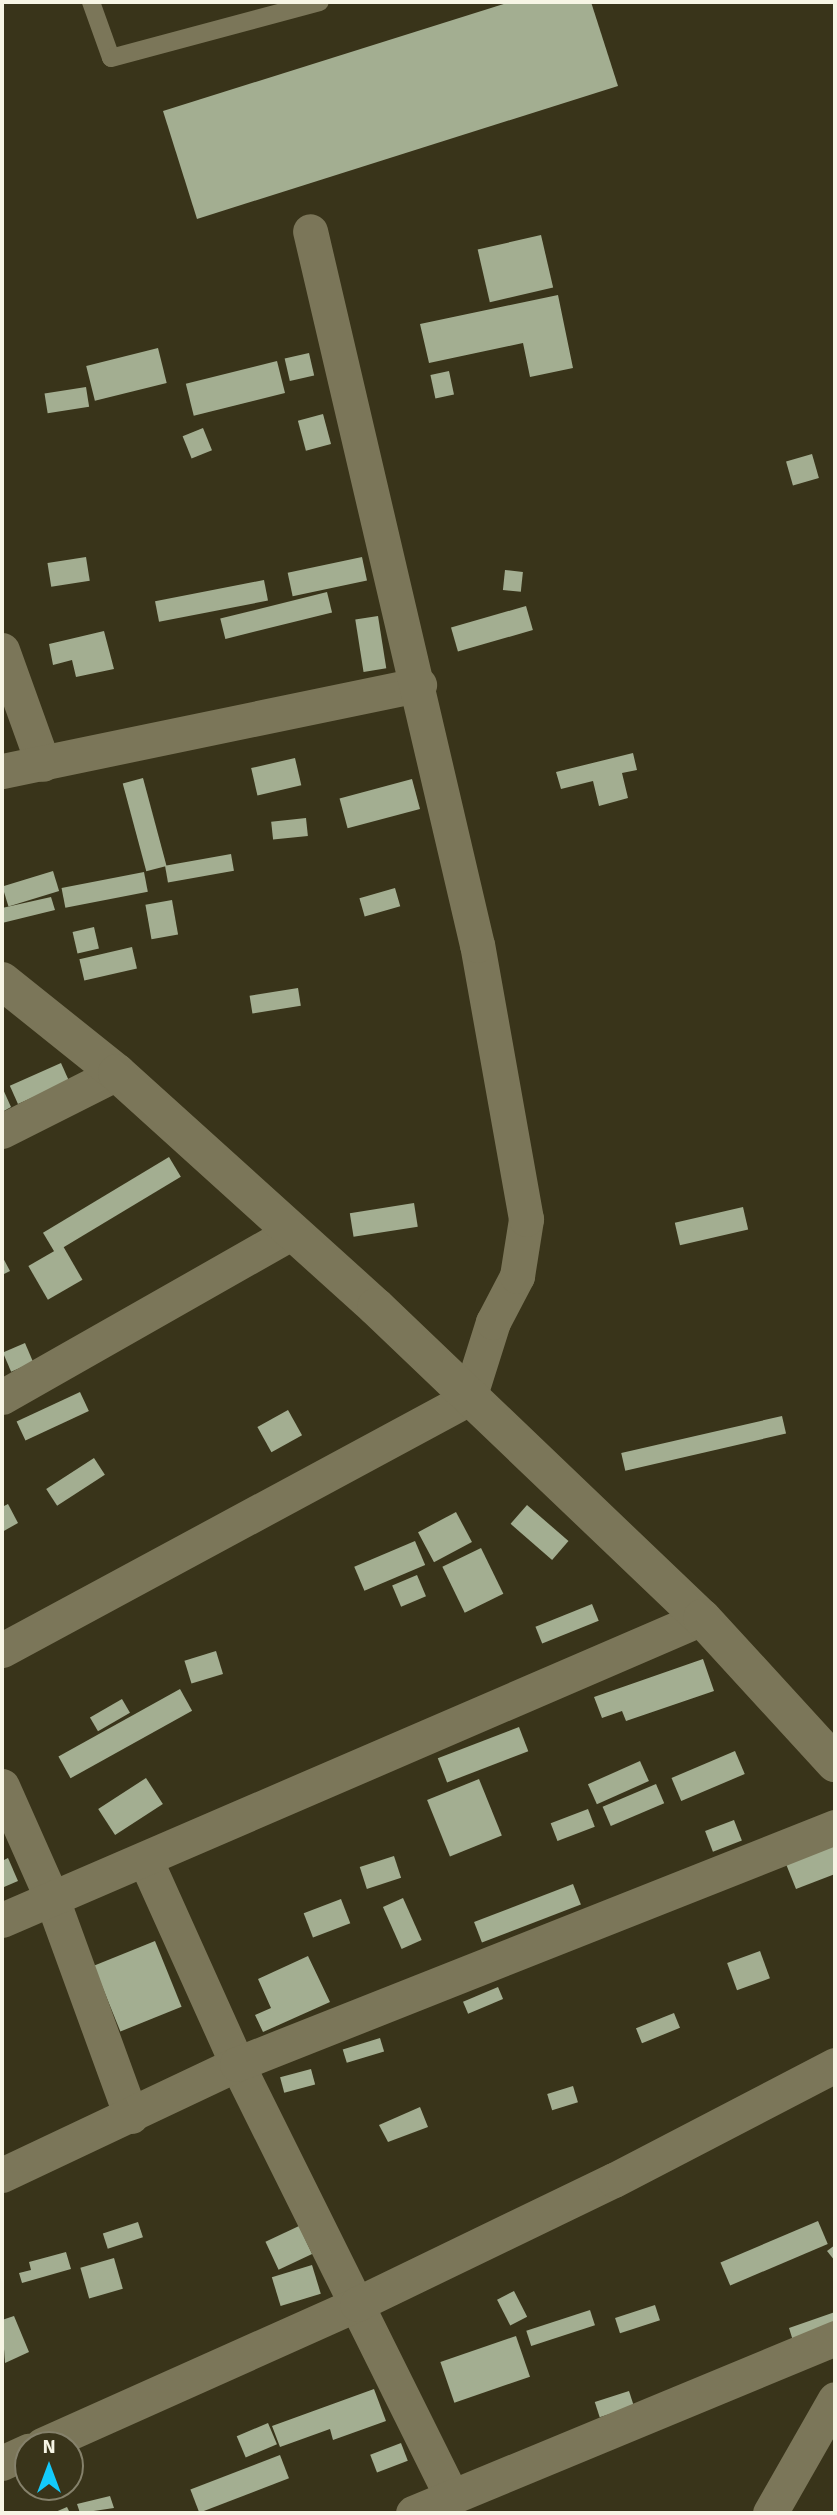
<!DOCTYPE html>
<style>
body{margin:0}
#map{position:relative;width:837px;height:2515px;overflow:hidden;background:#39341a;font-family:Signika,sans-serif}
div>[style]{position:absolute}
.building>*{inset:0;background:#a3ae91;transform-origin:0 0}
.service>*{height:18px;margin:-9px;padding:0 9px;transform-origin:9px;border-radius:9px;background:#7b7659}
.minor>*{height:35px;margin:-17.5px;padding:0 17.5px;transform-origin:17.5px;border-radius:17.5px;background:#7b7659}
.tertiary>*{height:38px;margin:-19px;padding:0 19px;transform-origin:19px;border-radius:19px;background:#7b7659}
span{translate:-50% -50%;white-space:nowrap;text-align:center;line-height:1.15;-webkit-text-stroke:7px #39341a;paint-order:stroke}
.frame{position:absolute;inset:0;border:4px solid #f7f5e5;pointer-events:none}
.north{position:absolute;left:14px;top:2431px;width:70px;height:70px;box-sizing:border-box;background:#39341a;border:2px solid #85816b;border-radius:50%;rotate:0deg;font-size:19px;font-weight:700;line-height:28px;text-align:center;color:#f7f5e5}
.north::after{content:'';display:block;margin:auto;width:24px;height:32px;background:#13cafb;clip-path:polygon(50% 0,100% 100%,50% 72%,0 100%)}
</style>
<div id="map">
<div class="building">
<div style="clip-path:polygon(510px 2px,591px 2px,618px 86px,197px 219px,163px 111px)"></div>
<div style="left:541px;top:235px;width:54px;height:65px;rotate:77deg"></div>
<div style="clip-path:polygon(558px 295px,573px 368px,530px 377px,523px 343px,429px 363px,420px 324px)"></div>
<div style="left:158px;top:348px;width:36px;height:74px;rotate:76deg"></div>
<div style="left:309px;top:353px;width:23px;height:25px;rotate:77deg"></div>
<div style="left:277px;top:361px;width:33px;height:94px;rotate:76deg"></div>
<div style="left:449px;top:371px;width:24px;height:19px;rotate:78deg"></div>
<div style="left:86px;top:387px;width:20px;height:42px;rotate:81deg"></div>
<div style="left:323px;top:414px;width:31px;height:26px;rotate:75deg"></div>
<div style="left:203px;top:428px;width:24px;height:22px;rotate:68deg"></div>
<div style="left:812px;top:454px;width:25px;height:27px;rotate:74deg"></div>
<div style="left:86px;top:557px;width:24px;height:39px;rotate:81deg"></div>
<div style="left:362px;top:557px;width:24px;height:76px;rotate:78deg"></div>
<div style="left:505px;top:570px;width:18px;height:20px;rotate:6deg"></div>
<div style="left:264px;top:580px;width:21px;height:111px;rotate:79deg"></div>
<div style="left:327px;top:592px;width:21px;height:110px;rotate:76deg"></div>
<div style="left:526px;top:606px;width:25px;height:78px;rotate:74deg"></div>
<div style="left:378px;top:616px;width:53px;height:23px;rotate:81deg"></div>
<div style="clip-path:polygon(104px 631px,114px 669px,76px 677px,72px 660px,53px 665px,49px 644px)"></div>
<div style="clip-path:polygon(633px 753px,637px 770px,622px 773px,628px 798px,599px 806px,593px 781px,561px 789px,556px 772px)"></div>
<div style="left:295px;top:758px;width:28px;height:45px;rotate:77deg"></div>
<div style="left:143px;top:778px;width:91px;height:21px;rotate:75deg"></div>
<div style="left:412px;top:779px;width:31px;height:75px;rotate:75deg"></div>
<div style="left:306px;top:818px;width:18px;height:35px;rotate:84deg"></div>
<div style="left:231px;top:854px;width:17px;height:67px;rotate:80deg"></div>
<div style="left:53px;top:871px;width:21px;height:53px;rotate:73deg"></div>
<div style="left:144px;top:872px;width:20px;height:84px;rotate:79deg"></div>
<div style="left:395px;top:888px;width:19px;height:37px;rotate:74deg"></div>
<div style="clip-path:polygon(51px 897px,55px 910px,2px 923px,2px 908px)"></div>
<div style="left:172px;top:900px;width:35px;height:27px;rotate:80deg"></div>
<div style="left:94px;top:927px;width:22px;height:22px;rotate:77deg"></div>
<div style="left:132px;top:947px;width:22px;height:54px;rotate:77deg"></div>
<div style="left:298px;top:988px;width:18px;height:49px;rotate:81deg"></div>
<div style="left:61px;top:1063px;width:20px;height:56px;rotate:66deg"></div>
<div style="clip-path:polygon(2px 1087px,11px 1107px,2px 1112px)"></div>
<div style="left:169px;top:1157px;width:23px;height:147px;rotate:59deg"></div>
<div style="left:414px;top:1203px;width:24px;height:65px;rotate:81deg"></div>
<div style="left:743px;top:1207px;width:23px;height:70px;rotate:77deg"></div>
<div style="left:63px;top:1246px;width:39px;height:40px;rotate:60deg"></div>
<div style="clip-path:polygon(2px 1256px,10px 1271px,2px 1275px)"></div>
<div style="left:25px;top:1343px;width:21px;height:24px;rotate:67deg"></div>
<div style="left:80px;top:1392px;width:21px;height:70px;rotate:65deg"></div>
<div style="left:288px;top:1410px;width:29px;height:35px;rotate:61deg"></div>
<div style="left:782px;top:1416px;width:18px;height:165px;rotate:77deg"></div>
<div style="left:94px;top:1458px;width:20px;height:57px;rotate:57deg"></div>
<div style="clip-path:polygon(8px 1504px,18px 1523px,2px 1532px,2px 1507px)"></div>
<div style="left:527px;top:1505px;width:55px;height:25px;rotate:41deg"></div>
<div style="left:456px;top:1512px;width:34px;height:43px;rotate:62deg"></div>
<div style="left:415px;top:1541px;width:26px;height:66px;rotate:67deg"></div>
<div style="left:481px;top:1548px;width:51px;height:43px;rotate:64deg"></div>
<div style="left:417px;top:1575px;width:23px;height:27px;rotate:67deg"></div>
<div style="left:592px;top:1604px;width:18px;height:61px;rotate:68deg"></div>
<div style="left:216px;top:1651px;width:24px;height:33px;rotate:73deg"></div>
<div style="clip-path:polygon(703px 1659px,714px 1691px,626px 1721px,622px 1711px,602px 1718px,594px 1697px)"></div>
<div style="left:180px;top:1689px;width:25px;height:139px;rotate:61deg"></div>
<div style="left:122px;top:1699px;width:16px;height:37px;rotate:60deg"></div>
<div style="left:519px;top:1727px;width:26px;height:87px;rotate:69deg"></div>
<div style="left:735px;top:1751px;width:25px;height:69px;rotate:67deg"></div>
<div style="left:640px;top:1761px;width:22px;height:57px;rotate:66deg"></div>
<div style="left:146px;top:1778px;width:31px;height:57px;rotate:57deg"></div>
<div style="left:479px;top:1779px;width:61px;height:56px;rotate:68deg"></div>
<div style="left:656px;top:1784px;width:21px;height:58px;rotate:67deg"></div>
<div style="left:588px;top:1809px;width:19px;height:40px;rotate:69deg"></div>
<div style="left:734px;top:1820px;width:22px;height:31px;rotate:69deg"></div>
<div style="clip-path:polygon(835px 1844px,835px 1874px,796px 1889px,786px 1864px)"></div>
<div style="left:394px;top:1856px;width:23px;height:36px;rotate:72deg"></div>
<div style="clip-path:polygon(8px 1858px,18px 1881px,4px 1887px,2px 1861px)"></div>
<div style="left:573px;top:1884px;width:22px;height:106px;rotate:69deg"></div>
<div style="left:403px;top:1898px;width:46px;height:22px;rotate:66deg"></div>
<div style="left:341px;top:1899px;width:26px;height:40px;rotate:69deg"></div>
<div style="left:155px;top:1941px;width:71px;height:66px;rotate:68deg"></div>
<div style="left:760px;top:1951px;width:29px;height:35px;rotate:70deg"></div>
<div style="clip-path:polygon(308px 1956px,330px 2002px,263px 2032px,255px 2015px,271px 2008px,258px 1979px)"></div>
<div style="left:498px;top:1987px;width:13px;height:38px;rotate:67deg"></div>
<div style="left:674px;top:2013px;width:16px;height:41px;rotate:68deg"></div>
<div style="left:380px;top:2038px;width:14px;height:39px;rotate:73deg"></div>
<div style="left:311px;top:2069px;width:16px;height:32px;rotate:75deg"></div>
<div style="left:573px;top:2086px;width:17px;height:27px;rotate:73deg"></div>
<div style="clip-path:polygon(420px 2107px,428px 2127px,388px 2142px,379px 2125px)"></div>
<div style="left:818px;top:2221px;width:25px;height:106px;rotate:67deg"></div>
<div style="left:138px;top:2222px;width:16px;height:37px;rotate:72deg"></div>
<div style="left:299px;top:2226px;width:31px;height:37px;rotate:65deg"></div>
<div style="clip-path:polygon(835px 2245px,835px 2261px,827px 2251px)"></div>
<div style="clip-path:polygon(66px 2252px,71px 2269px,22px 2283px,19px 2273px,31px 2270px,29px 2262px)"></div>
<div style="left:114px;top:2258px;width:32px;height:35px;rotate:74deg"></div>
<div style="left:312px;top:2265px;width:30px;height:42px;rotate:73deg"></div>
<div style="left:514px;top:2291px;width:29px;height:19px;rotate:63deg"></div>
<div style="left:655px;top:2305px;width:16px;height:42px;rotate:72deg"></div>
<div style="left:590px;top:2310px;width:16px;height:67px;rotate:72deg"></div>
<div style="clip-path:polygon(835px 2312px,835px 2331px,794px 2344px,789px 2328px)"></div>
<div style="clip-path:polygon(14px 2316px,29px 2352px,5px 2363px,2px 2320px)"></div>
<div style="left:516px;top:2336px;width:43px;height:80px;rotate:71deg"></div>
<div style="clip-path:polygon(374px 2389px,386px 2421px,333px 2440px,330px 2429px,280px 2447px,272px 2426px)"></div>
<div style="left:629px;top:2391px;width:16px;height:36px;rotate:72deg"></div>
<div style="left:268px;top:2423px;width:23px;height:34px;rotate:67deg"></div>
<div style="left:401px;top:2443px;width:19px;height:33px;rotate:69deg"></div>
<div style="left:280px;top:2455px;width:25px;height:96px;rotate:69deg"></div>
<div style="clip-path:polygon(110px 2496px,114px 2508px,80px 2513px,77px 2504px)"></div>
<div style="clip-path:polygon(67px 2507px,70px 2513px,53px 2513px)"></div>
</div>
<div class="service">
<div style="left:91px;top:2px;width:59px;rotate:70.3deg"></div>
<div style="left:111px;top:58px;width:216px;rotate:-15deg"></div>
</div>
<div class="minor">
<div style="left:2px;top:650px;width:121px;rotate:70.2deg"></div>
<div style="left:2px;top:771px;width:426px;rotate:-11.7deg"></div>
<div style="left:2px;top:1131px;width:129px;rotate:-26.8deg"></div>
<div style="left:2px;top:1397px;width:334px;rotate:-29.6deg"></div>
<div style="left:2px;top:1650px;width:531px;rotate:-28.35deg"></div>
<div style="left:469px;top:1398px;width:80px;rotate:-72.5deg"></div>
<div style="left:493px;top:1322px;width:52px;rotate:-62.4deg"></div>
<div style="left:517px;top:1276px;width:58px;rotate:-81deg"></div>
<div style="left:526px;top:1219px;width:278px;rotate:-100.1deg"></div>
<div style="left:477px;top:945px;width:733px;rotate:-103.16deg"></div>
<div style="left:2px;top:1786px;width:124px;rotate:66.1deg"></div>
<div style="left:52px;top:1899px;width:231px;rotate:70deg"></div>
<div style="left:145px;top:1859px;width:225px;rotate:65.8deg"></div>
<div style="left:237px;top:2064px;width:483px;rotate:63.6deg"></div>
<div style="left:2px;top:1920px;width:762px;rotate:-23.34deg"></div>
<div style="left:2px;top:2175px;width:260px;rotate:-25.3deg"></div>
<div style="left:237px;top:2064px;width:643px;rotate:-21.62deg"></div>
<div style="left:42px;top:2445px;width:345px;rotate:-24.1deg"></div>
<div style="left:357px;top:2304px;width:285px;rotate:-25.8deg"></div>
<div style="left:614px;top:2180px;width:249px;rotate:-27.5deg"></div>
<div style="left:2px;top:2463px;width:29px;rotate:-25deg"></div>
<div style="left:413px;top:2513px;width:457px;rotate:-22.5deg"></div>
<div style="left:770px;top:2513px;width:131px;rotate:-60.3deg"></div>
</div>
<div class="tertiary">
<div style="left:2px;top:981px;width:147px;rotate:38.7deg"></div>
<div style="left:117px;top:1073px;width:349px;rotate:42.1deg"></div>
<div style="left:376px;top:1307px;width:451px;rotate:43.7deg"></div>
<div style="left:702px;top:1618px;width:197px;rotate:47.5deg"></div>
</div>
<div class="frame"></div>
<div class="north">N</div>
</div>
